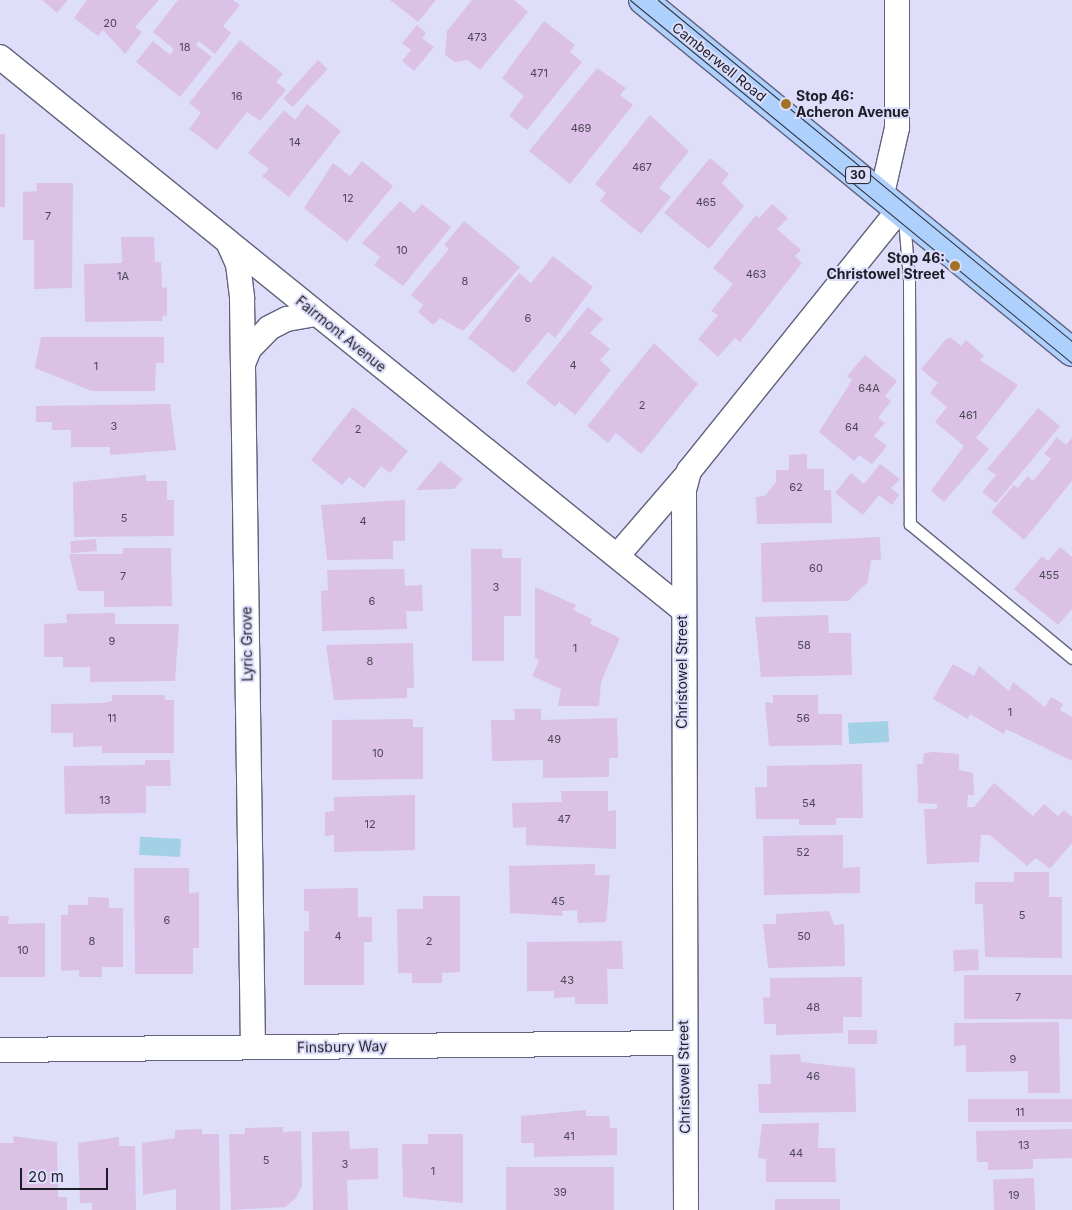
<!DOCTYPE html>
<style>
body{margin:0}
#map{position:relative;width:1072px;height:1210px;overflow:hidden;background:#dedefb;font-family:Inter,sans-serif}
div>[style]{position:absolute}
.water>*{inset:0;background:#a2d0e4;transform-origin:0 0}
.building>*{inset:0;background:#dac1e5;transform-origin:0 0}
.roads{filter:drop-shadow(1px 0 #63627c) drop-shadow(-1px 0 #63627c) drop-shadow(0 1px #63627c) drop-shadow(0 -1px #63627c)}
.service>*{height:11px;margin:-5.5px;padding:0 5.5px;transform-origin:5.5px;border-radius:5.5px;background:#fff}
.minor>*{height:24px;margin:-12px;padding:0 12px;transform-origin:12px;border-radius:12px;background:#fff}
.primary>*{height:28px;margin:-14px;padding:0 14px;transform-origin:14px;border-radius:14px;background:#add0fd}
.tram>*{height:1px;margin:-0.5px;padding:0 0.5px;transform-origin:0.5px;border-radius:0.5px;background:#32323e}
.dots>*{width:14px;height:14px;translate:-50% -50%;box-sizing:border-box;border:2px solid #dedefb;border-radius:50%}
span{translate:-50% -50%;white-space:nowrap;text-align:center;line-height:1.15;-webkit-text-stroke:4px #dedefb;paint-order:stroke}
.number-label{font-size:11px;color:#4c4656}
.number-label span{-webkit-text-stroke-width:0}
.shield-label span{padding:1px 4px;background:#dedefb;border:1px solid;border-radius:4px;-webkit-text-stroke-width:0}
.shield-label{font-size:12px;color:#1d1d27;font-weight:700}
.street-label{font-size:14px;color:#1d1d27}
.poi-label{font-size:14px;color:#1d1d27;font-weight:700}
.left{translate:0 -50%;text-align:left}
.right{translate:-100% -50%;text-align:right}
.scale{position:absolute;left:20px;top:1168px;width:88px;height:22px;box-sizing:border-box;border:2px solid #1d1d27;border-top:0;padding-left:6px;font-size:15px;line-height:18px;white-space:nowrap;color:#1d1d27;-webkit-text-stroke:4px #dedefb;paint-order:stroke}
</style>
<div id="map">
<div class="water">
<div style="left:888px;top:721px;width:21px;height:40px;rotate:87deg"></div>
<div style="left:181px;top:839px;width:18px;height:41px;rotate:93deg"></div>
</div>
<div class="building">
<div style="clip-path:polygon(42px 0,68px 0,57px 13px)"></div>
<div style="clip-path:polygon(87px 0,159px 0,135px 27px,142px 32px,125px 54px,103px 30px,98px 36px,74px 18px)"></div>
<div style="clip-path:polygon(178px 0,233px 0,240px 5px,223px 26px,231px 33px,215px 54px,199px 41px,196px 45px,212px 57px,180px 97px,136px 62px,153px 41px,170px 55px,174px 49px,153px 32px)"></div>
<div style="clip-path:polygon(390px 0,436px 0,418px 22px)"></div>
<div style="clip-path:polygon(472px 0,514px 0,528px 12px,480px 70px,468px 60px,455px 62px,445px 55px,447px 31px)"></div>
<div style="clip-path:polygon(544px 21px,575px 45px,570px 52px,582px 62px,527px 130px,509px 116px,524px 96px,502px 78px)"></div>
<div style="clip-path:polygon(417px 25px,426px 33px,422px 38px,434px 47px,414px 71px,402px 61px,411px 50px,402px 43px)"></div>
<div style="clip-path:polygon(240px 40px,283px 74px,276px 82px,286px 90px,260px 121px,247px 112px,217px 150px,189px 129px,201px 113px,189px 103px)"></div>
<div style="left:318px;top:60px;width:13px;height:52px;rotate:42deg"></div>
<div style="clip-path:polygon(597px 68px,626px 88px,620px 95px,633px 105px,570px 184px,529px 151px)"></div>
<div style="clip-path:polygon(307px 104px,341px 131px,289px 197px,262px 176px,269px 169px,248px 153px,284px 110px,295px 120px)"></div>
<div style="clip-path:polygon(650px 115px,689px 151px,659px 188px,671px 197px,641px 234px,600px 201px,606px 193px,595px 184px)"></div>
<div style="left:0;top:134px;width:5px;height:73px"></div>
<div style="clip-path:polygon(710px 158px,729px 174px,722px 183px,744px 206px,709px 249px,664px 213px)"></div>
<div style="clip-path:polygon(362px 161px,393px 186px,347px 242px,304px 208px,333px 163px,350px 176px)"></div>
<div style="clip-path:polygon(37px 183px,73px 183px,72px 288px,34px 289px,34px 240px,23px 240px,23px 192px,37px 191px)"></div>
<div style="clip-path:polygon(400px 201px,414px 213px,422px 204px,451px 227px,403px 286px,374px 265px,380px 257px,362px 243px)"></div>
<div style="clip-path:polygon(772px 204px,788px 218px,777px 229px,801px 250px,795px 256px,802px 263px,740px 342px,735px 338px,718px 357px,698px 339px,718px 315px,711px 311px,733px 284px,713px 268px,756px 215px,759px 218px)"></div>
<div style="clip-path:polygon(464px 221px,520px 267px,463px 331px,440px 318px,433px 325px,418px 312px,423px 305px,411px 295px,449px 249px,444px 245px)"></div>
<div style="clip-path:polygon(121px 237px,154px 237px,155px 262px,161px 262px,162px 288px,167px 287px,167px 316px,163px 315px,162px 321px,85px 322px,84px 264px,122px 263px)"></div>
<div style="clip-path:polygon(553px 256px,593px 287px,555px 338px,548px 332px,514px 373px,468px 338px,519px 273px,531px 283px)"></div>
<div style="clip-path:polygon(588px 307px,603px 319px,590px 333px,610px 349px,600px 360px,611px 370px,575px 415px,559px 402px,555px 407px,526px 383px)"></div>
<div style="clip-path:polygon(41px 337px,164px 337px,164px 363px,156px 363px,155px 391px,92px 391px,35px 368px)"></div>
<div style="clip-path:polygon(951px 338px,961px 346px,966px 340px,984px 356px,980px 360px,1018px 385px,976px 438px,989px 449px,944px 502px,931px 491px,964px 446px,935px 422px,947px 407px,930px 393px,938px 383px,921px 369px,946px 339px)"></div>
<div style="clip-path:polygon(654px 343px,698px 384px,641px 454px,616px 433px,608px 443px,587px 426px)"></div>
<div style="clip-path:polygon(865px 355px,897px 381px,885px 396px,891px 401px,878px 418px,885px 423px,874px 436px,887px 446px,872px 464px,859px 455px,854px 461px,819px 432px,852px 380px,847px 376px)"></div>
<div style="clip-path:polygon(170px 404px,176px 450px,110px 455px,110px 447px,71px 447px,71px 430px,52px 430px,52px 422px,36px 422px,36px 406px)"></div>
<div style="clip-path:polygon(353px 407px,408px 451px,390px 473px,381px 466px,364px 488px,349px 477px,342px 485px,311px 460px)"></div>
<div style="clip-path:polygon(1038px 408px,1060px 426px,996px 503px,982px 492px,996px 475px,987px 469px)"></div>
<div style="clip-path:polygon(1057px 437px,1066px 445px,1072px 438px,1072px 481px,1024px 540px,991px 512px,1014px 485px,1018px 488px,1028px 476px,1033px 481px,1051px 459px,1044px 454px)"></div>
<div style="clip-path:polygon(807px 454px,807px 469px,824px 469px,824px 490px,831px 490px,832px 523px,757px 524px,756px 497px,765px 496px,776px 482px,776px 470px,789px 470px,789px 455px)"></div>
<div style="clip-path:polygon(440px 461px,463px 479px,454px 489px,416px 490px)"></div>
<div style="clip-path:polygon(880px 464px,900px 479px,891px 488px,899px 495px,892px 505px,879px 495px,863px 515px,835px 493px,851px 473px,864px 484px)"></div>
<div style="clip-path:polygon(146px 475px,146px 481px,167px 481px,167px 500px,174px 500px,174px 536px,74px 537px,73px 482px)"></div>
<div style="clip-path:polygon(405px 500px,405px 541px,393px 541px,393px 559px,327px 560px,321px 505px)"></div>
<div style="clip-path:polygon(880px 537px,881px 560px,871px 560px,868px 582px,848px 601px,762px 602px,761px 543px)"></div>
<div style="left:96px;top:539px;width:12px;height:26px;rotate:85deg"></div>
<div style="clip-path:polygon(1060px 547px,1072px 557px,1072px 609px,1058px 625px,1014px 589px,1042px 556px,1048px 561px)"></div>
<div style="clip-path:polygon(123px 548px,171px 548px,172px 606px,104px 607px,104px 591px,78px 591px,69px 554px,123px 554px)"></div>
<div style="clip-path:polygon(471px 549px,502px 549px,502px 558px,521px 558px,521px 616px,504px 616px,504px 661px,472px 661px)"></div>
<div style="clip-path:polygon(404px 569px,405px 586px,422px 585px,423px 611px,406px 611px,407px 629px,322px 631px,321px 591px,328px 590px,327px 570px)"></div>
<div style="clip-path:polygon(535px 587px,576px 605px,573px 610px,592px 619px,590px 624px,620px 638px,601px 682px,599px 706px,558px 706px,561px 689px,532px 676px,539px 661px,535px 657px)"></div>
<div style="clip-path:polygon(115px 613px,115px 624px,179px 624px,175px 681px,90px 682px,90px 667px,63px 667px,63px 657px,44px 657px,44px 624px,67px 623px,66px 614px)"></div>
<div style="clip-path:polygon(828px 615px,829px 633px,851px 633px,852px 675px,761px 677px,755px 617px)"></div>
<div style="clip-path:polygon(413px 643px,414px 688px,407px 688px,407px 698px,334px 700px,326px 645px)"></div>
<div style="clip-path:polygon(953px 664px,974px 676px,979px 666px,1009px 691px,1013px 682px,1045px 707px,1051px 697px,1063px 704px,1060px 710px,1072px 717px,1072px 761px,1006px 729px,1004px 734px,970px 714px,968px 719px,933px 699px)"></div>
<div style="clip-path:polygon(112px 695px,165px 695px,165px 700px,174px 700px,174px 753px,102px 753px,102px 746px,73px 747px,73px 733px,51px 733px,51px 704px,103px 703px,112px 701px)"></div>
<div style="clip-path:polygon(773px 695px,818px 695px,818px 714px,842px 714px,842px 745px,769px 746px,765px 702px,773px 703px)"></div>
<div style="clip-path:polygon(514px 709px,541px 709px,541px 720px,617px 718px,618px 758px,609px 758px,609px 777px,543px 778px,543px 760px,492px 761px,491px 720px,515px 720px)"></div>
<div style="clip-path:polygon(413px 719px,413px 727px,423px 727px,423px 779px,332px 780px,332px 720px)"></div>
<div style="clip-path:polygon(934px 752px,959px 754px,959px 770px,973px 773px,974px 795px,968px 795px,967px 807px,974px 807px,994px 783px,1033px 816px,1044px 804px,1058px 816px,1064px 810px,1072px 817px,1072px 843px,1050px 869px,1036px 858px,1027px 866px,990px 835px,981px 835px,979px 862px,927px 864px,924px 809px,937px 809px,937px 804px,918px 803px,917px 764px,923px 764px,924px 753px)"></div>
<div style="clip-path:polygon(145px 760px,170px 760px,171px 786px,146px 786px,146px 813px,65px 814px,64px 766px,145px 765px)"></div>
<div style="clip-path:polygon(862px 764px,863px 818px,836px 818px,836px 825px,799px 825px,799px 819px,756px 819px,755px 787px,767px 787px,767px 766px)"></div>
<div style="clip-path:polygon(561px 791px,608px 791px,608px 811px,616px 810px,616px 849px,526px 845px,526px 827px,513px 828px,512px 803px,562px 802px)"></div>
<div style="clip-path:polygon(415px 795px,415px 850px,334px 852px,334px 835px,325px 836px,325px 812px,334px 811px,334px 797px)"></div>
<div style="clip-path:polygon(843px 835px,843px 868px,860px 867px,860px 893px,764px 895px,763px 836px)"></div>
<div style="clip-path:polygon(595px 864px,595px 875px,610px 875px,606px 922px,578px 923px,577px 910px,562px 911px,563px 916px,510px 913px,509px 866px)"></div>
<div style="clip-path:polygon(134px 868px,189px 868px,189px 893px,199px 892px,199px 948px,193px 948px,193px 974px,135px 974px)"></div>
<div style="clip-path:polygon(1014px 872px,1049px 872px,1049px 897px,1062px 897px,1062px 958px,985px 957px,983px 904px,975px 904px,975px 882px,1014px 882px)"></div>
<div style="clip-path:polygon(358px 888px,358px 917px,372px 917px,372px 942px,364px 942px,364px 985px,304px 985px,304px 931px,309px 931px,309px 911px,304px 911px,304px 889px)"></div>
<div style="clip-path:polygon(423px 896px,460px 896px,460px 972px,442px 973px,442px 983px,412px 983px,412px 973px,398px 973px,397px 909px,423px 909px)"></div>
<div style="clip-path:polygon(88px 897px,109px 898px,109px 908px,123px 908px,123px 967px,102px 967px,102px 977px,79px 977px,79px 970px,61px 971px,61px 915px,68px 915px,68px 905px,88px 905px)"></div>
<div style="clip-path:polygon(829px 911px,834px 925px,844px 924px,845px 966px,768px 968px,763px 924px,776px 924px,776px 914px)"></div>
<div style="clip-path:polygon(0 916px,9px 916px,8px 924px,45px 923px,45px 977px,0 977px)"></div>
<div style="clip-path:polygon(622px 941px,623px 969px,607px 969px,608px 1004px,575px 1004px,575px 997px,554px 998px,554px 991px,527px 991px,527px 942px)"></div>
<div style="left:978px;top:949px;width:21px;height:25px;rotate:87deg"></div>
<div style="left:1072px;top:975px;width:44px;height:108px;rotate:90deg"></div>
<div style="clip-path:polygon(862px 977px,862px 1017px,843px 1017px,843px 1033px,776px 1035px,776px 1024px,764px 1024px,763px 998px,770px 997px,770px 978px)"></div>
<div style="clip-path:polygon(1059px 1022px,1060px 1093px,1028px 1093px,1028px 1071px,966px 1072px,966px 1045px,954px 1046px,954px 1023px)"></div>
<div style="left:877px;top:1030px;width:14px;height:29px;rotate:90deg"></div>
<div style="clip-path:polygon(800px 1054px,801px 1062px,855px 1068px,856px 1112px,759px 1113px,758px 1084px,771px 1084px,770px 1055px)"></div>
<div style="left:1072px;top:1099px;width:23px;height:104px;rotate:90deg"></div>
<div style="clip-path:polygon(586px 1110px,586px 1116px,609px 1116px,610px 1128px,617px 1128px,617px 1155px,534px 1157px,534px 1143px,521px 1143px,521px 1116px)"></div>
<div style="clip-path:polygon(819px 1123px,818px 1148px,835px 1148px,836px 1182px,766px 1182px,766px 1159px,758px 1158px,762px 1124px)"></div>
<div style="clip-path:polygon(283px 1127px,283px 1132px,301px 1131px,302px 1186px,296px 1198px,285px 1207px,231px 1210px,229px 1134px,245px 1134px,245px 1128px)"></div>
<div style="clip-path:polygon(202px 1129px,202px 1134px,219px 1134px,220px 1210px,176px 1210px,176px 1189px,143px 1195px,142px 1143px,175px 1138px,175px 1130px)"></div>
<div style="clip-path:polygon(1072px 1129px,1072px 1158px,1033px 1159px,1033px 1169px,988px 1170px,988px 1162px,977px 1162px,976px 1131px)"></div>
<div style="clip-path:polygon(349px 1131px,350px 1149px,378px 1148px,378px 1179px,347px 1180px,348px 1210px,313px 1210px,312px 1132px)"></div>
<div style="clip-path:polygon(428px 1134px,463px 1134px,463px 1203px,403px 1197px,402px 1144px,428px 1144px)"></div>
<div style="clip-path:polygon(13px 1136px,57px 1142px,58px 1197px,67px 1197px,67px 1210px,0 1210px,0 1143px,14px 1143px)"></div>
<div style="clip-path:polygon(119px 1137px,119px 1146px,135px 1146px,136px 1210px,92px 1210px,92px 1203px,80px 1203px,78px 1143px)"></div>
<div style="left:614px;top:1167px;width:43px;height:108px;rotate:90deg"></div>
<div style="left:1034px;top:1178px;width:32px;height:41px;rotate:88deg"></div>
<div style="left:840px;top:1199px;width:11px;height:65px;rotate:90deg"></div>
</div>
<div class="roads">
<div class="service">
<div style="left:904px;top:219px;width:61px;rotate:85.3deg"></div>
<div style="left:909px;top:280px;width:244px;rotate:89.8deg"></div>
<div style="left:910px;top:524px;width:210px;rotate:39.6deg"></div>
</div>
<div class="minor">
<div style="left:0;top:57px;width:877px;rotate:38.99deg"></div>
<div style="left:882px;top:194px;width:68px;rotate:-77.2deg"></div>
<div style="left:897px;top:128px;width:128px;rotate:-90deg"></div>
<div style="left:229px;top:244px;width:22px;rotate:66deg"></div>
<div style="left:238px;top:264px;width:35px;rotate:83deg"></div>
<div style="left:242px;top:299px;width:748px;rotate:89.16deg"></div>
<div style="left:243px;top:364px;width:16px;rotate:-68deg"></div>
<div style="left:249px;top:349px;width:29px;rotate:-46deg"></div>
<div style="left:269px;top:328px;width:20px;rotate:-27deg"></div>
<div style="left:287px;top:319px;width:29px;rotate:-10deg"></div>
<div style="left:617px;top:556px;width:107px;rotate:-49.2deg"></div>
<div style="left:0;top:1050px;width:683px;rotate:-0.59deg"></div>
<div style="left:686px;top:1210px;width:720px;rotate:-90.16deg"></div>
<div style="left:684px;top:490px;width:20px;rotate:-75deg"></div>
<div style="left:689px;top:471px;width:336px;rotate:-51.2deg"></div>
</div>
<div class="primary">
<div style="left:643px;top:0;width:555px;rotate:39.37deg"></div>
</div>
</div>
<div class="tram">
<div style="left:630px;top:0;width:572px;rotate:39.4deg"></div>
<div style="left:658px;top:0;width:536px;rotate:39.48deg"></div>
</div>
<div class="dots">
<div style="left:786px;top:104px;background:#a27326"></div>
<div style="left:955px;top:266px;background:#a27326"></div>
</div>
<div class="number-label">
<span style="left:110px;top:23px">20</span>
<span style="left:477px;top:37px">473</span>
<span style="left:185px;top:47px">18</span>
<span style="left:539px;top:73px">471</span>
<span style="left:237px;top:96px">16</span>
<span style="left:581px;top:128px">469</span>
<span style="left:295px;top:142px">14</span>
<span style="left:642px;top:167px">467</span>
<span style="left:348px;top:198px">12</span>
<span style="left:706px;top:202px">465</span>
<span style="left:48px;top:216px">7</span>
<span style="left:402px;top:250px">10</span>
<span style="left:756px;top:274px">463</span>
<span style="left:123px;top:276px">1A</span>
<span style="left:465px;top:281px">8</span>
<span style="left:528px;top:318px">6</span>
<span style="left:573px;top:365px">4</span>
<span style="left:96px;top:366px">1</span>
<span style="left:869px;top:388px">64A</span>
<span style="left:642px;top:405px">2</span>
<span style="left:968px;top:415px">461</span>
<span style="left:114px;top:426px">3</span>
<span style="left:852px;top:427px">64</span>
<span style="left:358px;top:429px">2</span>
<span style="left:796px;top:487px">62</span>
<span style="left:124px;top:518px">5</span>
<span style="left:363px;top:521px">4</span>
<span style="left:816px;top:568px">60</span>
<span style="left:1049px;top:575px">455</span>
<span style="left:123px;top:576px">7</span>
<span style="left:496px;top:587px">3</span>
<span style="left:372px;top:601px">6</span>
<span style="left:112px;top:641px">9</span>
<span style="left:804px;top:645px">58</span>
<span style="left:575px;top:648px">1</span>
<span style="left:370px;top:661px">8</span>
<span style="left:1010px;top:712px">1</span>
<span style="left:112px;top:718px">11</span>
<span style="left:803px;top:718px">56</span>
<span style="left:554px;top:739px">49</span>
<span style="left:378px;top:753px">10</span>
<span style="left:105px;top:800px">13</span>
<span style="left:809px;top:803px">54</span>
<span style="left:564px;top:819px">47</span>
<span style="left:370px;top:824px">12</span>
<span style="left:803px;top:852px">52</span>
<span style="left:558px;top:901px">45</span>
<span style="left:1022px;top:915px">5</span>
<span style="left:167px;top:920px">6</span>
<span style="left:338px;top:936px">4</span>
<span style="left:804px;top:936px">50</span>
<span style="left:92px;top:941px">8</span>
<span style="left:429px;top:941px">2</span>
<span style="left:23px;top:950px">10</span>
<span style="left:567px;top:980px">43</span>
<span style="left:1018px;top:997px">7</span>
<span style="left:813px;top:1007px">48</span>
<span style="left:1013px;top:1059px">9</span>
<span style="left:813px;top:1076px">46</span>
<span style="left:1020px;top:1112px">11</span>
<span style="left:569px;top:1136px">41</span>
<span style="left:1024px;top:1145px">13</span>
<span style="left:796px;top:1153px">44</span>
<span style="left:266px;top:1160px">5</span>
<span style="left:345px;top:1164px">3</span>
<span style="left:433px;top:1171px">1</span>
<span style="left:560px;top:1192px">39</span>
<span style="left:1014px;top:1195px">19</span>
</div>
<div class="shield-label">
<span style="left:858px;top:175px">30</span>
</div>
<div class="street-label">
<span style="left:719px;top:62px;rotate:39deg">Camberwell Road</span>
<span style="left:341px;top:334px;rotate:39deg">Fairmont Avenue</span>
<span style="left:247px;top:644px;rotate:-91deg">Lyric Grove</span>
<span style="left:682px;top:672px;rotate:-90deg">Christowel Street</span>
<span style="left:342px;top:1047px;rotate:-1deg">Finsbury Way</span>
<span style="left:684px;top:1077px;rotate:-91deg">Christowel Street</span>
</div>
<div class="poi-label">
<span class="left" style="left:796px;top:104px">Stop 46:<br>Acheron Avenue</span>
<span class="right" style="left:945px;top:266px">Stop 46:<br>Christowel Street</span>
</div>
<div class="scale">20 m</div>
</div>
